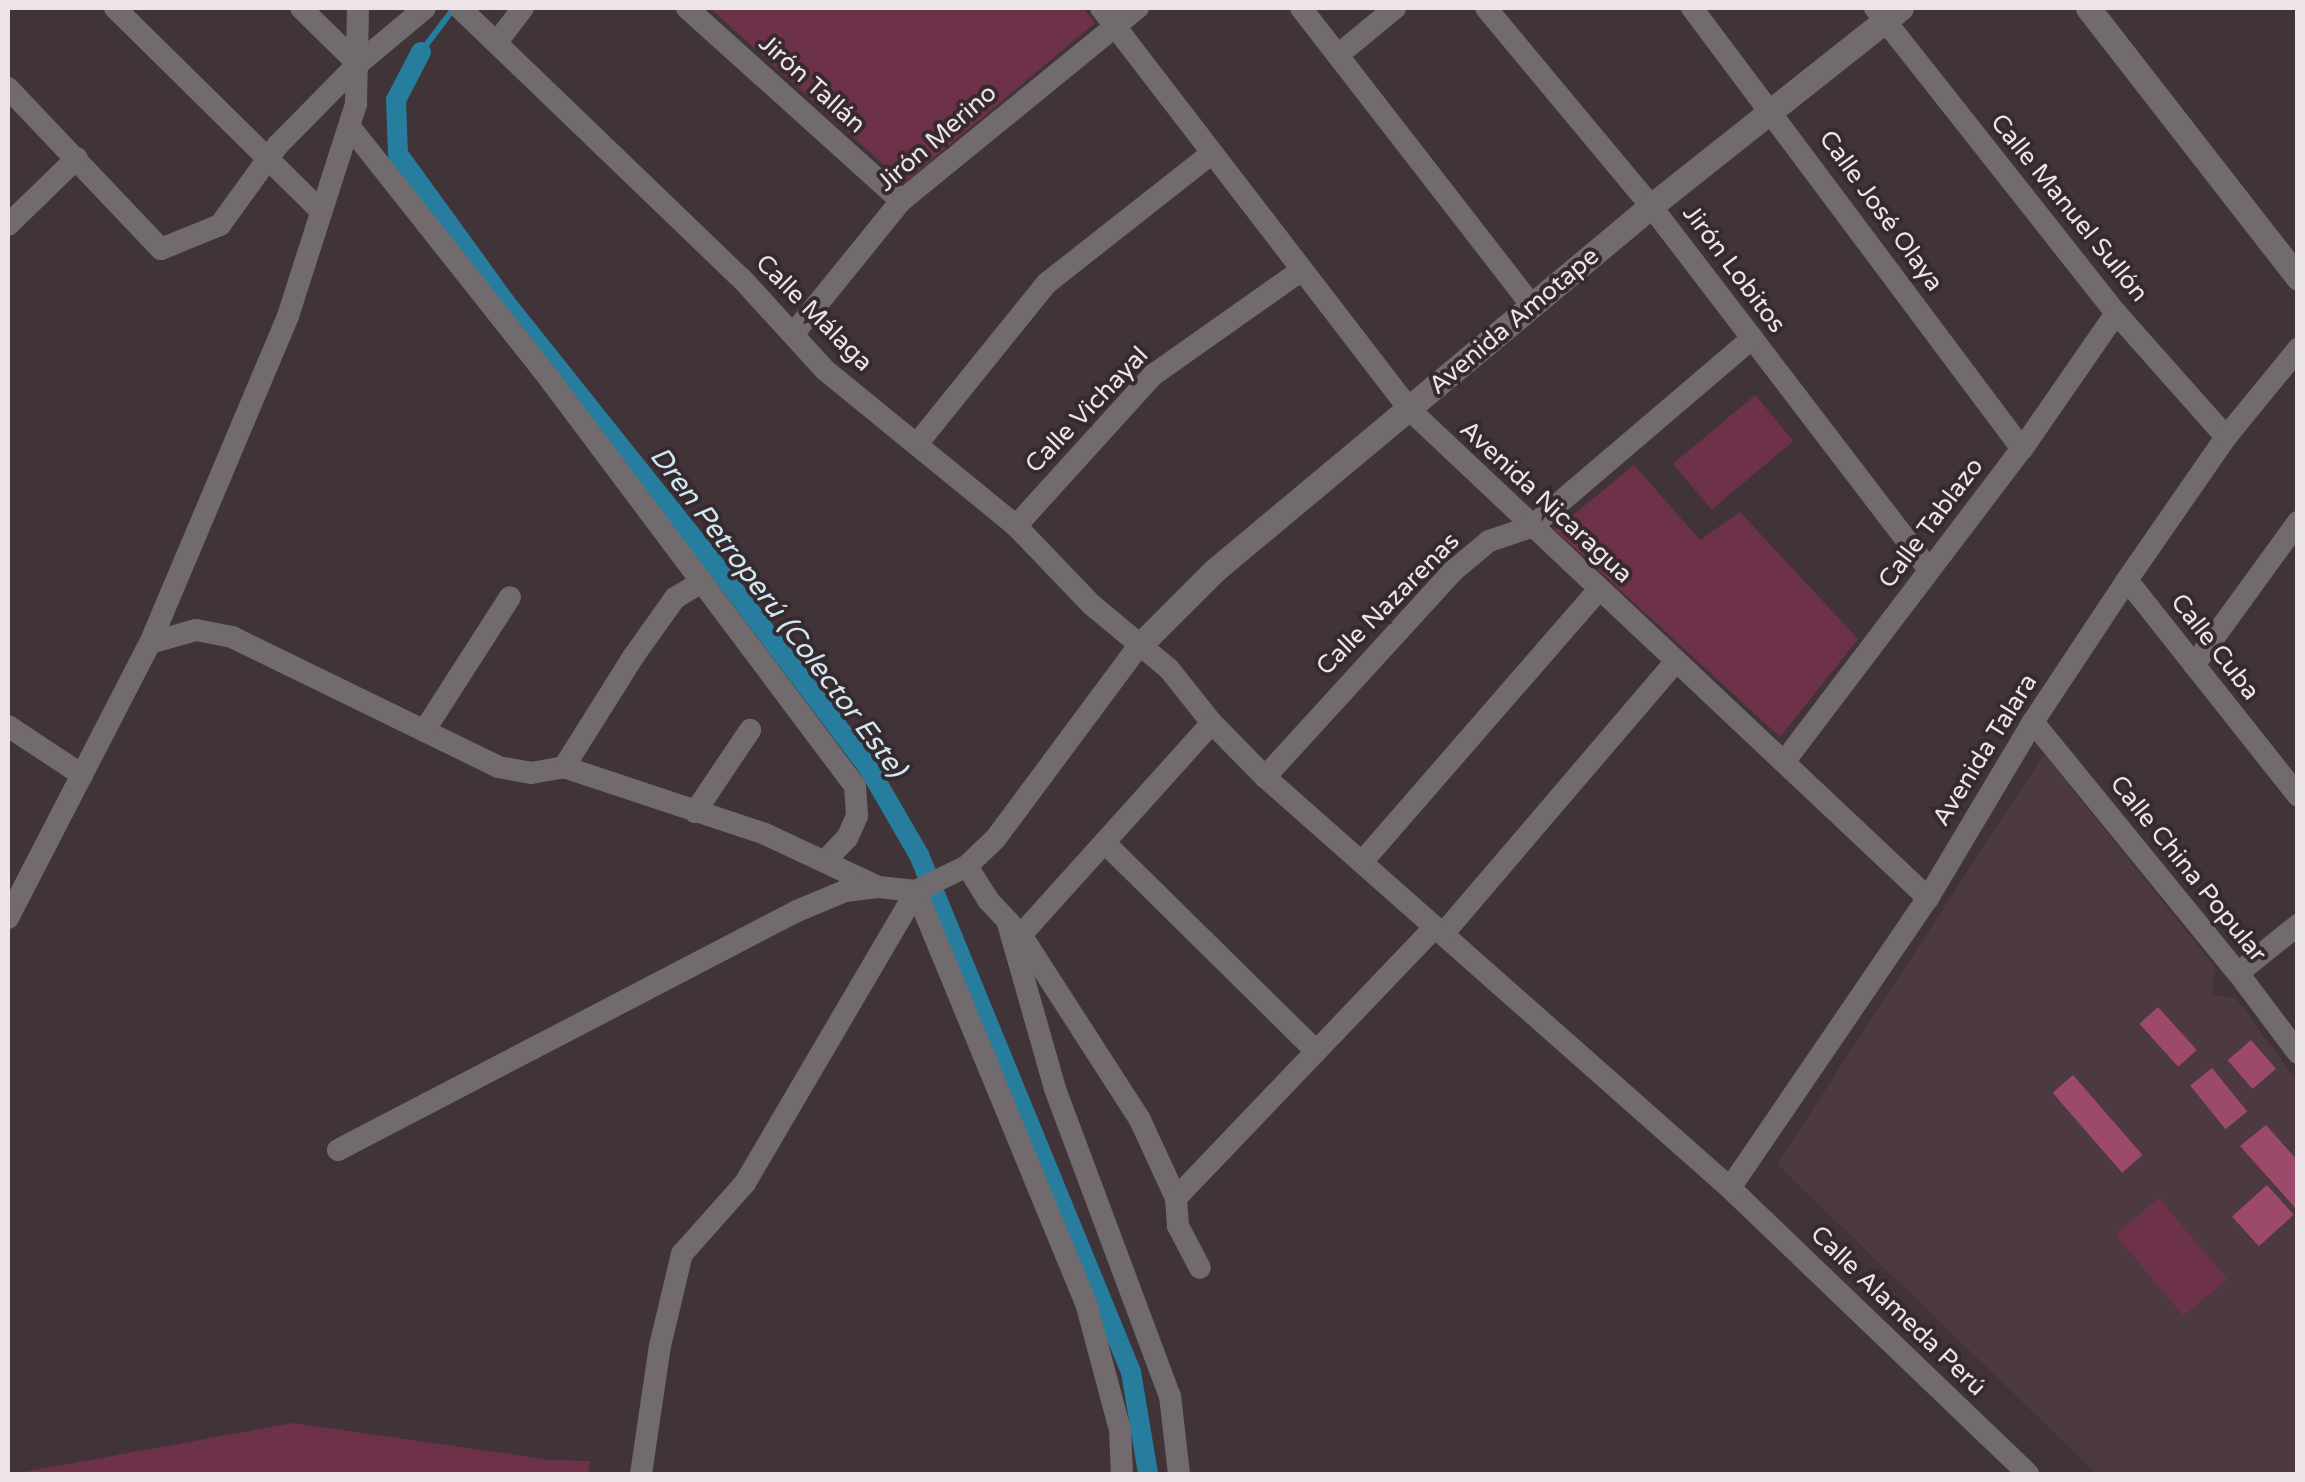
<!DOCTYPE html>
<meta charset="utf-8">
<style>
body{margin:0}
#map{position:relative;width:2305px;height:1482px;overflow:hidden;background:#403438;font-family:"Varela Round",sans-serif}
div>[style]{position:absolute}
.built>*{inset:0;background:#4d3940}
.green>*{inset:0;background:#6d3149;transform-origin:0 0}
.stream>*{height:6px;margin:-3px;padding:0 3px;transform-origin:3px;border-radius:3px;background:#267d9d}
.canal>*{height:20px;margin:-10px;padding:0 10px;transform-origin:10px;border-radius:10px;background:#267d9d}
.building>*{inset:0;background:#9d496b;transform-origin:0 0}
.minor>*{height:22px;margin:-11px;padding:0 11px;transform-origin:11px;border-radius:11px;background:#726b6d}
.tertiary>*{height:25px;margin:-12.5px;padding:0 12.5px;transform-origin:12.5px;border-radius:12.5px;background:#726b6d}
span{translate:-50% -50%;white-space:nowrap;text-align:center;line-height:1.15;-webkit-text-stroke:8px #362a2e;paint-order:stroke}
.street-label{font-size:25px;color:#ece4e6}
.water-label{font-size:28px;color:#cfe7f2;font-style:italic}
.frame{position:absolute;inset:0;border:10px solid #ece4e6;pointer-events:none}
</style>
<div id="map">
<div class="built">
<div style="clip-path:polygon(2044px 754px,2215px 967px,2212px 995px,2236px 998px,2297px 1081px,2297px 1474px,2097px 1474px,1777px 1164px)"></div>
</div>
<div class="green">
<div style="clip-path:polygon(1083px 8px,1095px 23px,904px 183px,711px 9px)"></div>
<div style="left:1755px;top:395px;width:60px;height:107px;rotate:50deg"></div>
<div style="clip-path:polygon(1634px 465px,1700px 540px,1740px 512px,1858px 639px,1780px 737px,1555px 530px)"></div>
<div style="left:2159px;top:1198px;width:106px;height:57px;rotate:50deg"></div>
<div style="clip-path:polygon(293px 1423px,551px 1460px,590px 1461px,588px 1474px,13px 1474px)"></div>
</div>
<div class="stream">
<div style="left:421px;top:52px;width:55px;rotate:-53.1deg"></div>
</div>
<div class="canal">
<div style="left:421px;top:52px;width:54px;rotate:117.5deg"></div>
<div style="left:396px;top:100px;width:54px;rotate:87.9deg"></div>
<div style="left:398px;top:154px;width:183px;rotate:54.1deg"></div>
<div style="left:505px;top:302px;width:348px;rotate:51.4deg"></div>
<div style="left:722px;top:574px;width:242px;rotate:52.9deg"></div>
<div style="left:868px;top:767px;width:102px;rotate:59.9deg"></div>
<div style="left:919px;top:855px;width:559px;rotate:67.7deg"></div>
<div style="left:1131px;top:1372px;width:103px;rotate:80.5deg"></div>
</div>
<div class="building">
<div style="left:2158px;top:1007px;width:58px;height:25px;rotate:48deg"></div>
<div style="left:2251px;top:1040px;width:38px;height:31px;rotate:49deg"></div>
<div style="left:2212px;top:1068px;width:56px;height:28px;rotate:51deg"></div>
<div style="left:2073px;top:1075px;width:106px;height:27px;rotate:49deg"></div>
<div style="clip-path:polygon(2266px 1125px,2298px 1161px,2298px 1211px,2240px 1146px)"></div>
<div style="left:2267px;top:1185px;width:40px;height:47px;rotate:48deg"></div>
</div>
<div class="minor">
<div style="left:115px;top:8px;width:288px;rotate:44.6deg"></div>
<div style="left:301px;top:8px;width:80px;rotate:44.5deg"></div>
<div style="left:460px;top:8px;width:391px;rotate:43.9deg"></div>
<div style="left:742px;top:279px;width:123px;rotate:47.6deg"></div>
<div style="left:825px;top:370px;width:247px;rotate:39.2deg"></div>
<div style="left:1016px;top:526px;width:110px;rotate:46.1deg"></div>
<div style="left:1092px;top:605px;width:100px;rotate:39.7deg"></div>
<div style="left:1169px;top:669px;width:69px;rotate:51.5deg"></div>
<div style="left:1212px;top:723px;width:76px;rotate:45.5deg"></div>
<div style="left:1265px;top:777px;width:621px;rotate:41.47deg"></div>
<div style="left:1730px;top:1188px;width:413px;rotate:43.8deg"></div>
<div style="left:687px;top:8px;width:288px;rotate:42deg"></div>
<div style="left:1101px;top:8px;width:507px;rotate:52.45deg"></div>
<div style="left:1410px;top:410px;width:712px;rotate:43.29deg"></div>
<div style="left:1301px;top:8px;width:377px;rotate:52.2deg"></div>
<div style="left:1486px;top:8px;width:258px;rotate:50.2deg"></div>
<div style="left:1651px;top:206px;width:458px;rotate:52.6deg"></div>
<div style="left:1692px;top:8px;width:551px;rotate:53.19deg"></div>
<div style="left:1875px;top:8px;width:389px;rotate:51.7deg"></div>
<div style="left:2116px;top:313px;width:166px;rotate:48.4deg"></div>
<div style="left:497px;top:42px;width:43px;rotate:-52.6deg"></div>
<div style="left:1338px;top:55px;width:74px;rotate:-39.5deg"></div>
<div style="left:8px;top:88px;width:222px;rotate:46.5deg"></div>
<div style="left:161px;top:249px;width:64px;rotate:-22.1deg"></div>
<div style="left:220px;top:225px;width:99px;rotate:-54.1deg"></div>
<div style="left:278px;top:145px;width:114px;rotate:-45.4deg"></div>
<div style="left:358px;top:64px;width:87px;rotate:-39.9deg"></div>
<div style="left:350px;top:127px;width:324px;rotate:51.6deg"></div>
<div style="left:551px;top:381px;width:506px;rotate:53.11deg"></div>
<div style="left:855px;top:786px;width:30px;rotate:86deg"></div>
<div style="left:857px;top:816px;width:24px;rotate:114deg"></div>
<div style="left:847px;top:838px;width:29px;rotate:134deg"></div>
<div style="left:8px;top:225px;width:96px;rotate:-44.2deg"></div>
<div style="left:794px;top:333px;width:170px;rotate:-51deg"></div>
<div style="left:901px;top:201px;width:306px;rotate:-39.2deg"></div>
<div style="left:917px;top:444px;width:207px;rotate:-51.1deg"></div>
<div style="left:1047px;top:283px;width:210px;rotate:-38.2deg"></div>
<div style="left:1016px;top:526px;width:204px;rotate:-47.8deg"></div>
<div style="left:1153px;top:375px;width:182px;rotate:-35.2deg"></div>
<div style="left:2127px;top:580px;width:275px;rotate:51.6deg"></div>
<div style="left:150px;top:643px;width:48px;rotate:-15.8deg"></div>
<div style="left:196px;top:630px;width:37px;rotate:11deg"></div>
<div style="left:232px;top:637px;width:296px;rotate:26deg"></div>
<div style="left:498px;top:767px;width:34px;rotate:10deg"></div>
<div style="left:531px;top:773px;width:34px;rotate:-10deg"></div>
<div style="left:564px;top:767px;width:212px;rotate:18.4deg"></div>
<div style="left:765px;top:834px;width:125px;rotate:25.1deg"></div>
<div style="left:878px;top:887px;width:38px;rotate:6deg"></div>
<div style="left:916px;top:891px;width:57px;rotate:-26.1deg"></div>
<div style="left:967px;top:866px;width:40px;rotate:-44deg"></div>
<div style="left:996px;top:838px;width:238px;rotate:-53.4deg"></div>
<div style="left:2194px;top:665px;width:177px;rotate:-54deg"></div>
<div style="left:2033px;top:722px;width:324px;rotate:50.8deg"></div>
<div style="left:2238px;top:973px;width:100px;rotate:53.1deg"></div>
<div style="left:8px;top:726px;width:89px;rotate:33.5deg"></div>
<div style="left:424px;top:731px;width:159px;rotate:-57.3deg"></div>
<div style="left:1784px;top:762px;width:393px;rotate:-52.8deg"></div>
<div style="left:2022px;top:449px;width:165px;rotate:-55.3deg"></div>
<div style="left:564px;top:767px;width:130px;rotate:-57.9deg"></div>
<div style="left:633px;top:657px;width:72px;rotate:-54.6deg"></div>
<div style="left:675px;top:598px;width:31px;rotate:-31deg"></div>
<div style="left:1265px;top:777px;width:279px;rotate:-47.6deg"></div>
<div style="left:1453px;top:571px;width:47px;rotate:-39.8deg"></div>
<div style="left:1489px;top:541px;width:44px;rotate:-18.4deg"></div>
<div style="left:1531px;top:527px;width:291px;rotate:-40.5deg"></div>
<div style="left:695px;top:812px;width:99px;rotate:-56.1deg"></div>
<div style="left:1106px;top:844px;width:295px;rotate:44.6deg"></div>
<div style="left:1362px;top:862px;width:362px;rotate:-49deg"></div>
<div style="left:967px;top:866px;width:40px;rotate:58deg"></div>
<div style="left:988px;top:900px;width:48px;rotate:46.7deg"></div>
<div style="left:1021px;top:935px;width:220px;rotate:57.2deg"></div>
<div style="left:1140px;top:1120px;width:86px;rotate:65.2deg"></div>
<div style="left:1176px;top:1198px;width:28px;rotate:86deg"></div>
<div style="left:1178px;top:1226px;width:47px;rotate:62.4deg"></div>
<div style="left:916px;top:891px;width:446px;rotate:67.6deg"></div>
<div style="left:1086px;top:1303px;width:131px;rotate:75deg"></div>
<div style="left:1120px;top:1430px;width:44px;rotate:87.4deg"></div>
<div style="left:8px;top:918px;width:309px;rotate:-62.7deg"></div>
<div style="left:150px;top:643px;width:355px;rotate:-67.1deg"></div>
<div style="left:288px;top:316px;width:223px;rotate:-72.2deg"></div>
<div style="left:356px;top:104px;width:96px;rotate:-88.8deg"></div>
<div style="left:1007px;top:920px;width:176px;rotate:74.1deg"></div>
<div style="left:1055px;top:1089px;width:328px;rotate:69.5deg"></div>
<div style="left:1170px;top:1396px;width:79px;rotate:83.4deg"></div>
<div style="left:1443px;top:934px;width:359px;rotate:-49.5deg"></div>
<div style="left:1021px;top:935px;width:285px;rotate:-48deg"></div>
<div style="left:2238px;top:973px;width:77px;rotate:-38.7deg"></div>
<div style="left:338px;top:1150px;width:517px;rotate:-27.51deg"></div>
<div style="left:797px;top:911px;width:52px;rotate:-22.6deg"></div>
<div style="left:845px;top:891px;width:33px;rotate:-7deg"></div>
<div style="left:1730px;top:1188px;width:351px;rotate:-55.7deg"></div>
<div style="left:1928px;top:898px;width:205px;rotate:-59.2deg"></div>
<div style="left:2033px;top:722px;width:170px;rotate:-56.5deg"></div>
<div style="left:2127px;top:580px;width:174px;rotate:-55.3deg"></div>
<div style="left:2226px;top:437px;width:114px;rotate:-50.7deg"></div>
<div style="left:1176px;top:1198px;width:375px;rotate:-46.3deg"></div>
<div style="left:641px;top:1474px;width:129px;rotate:-81.6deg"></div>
<div style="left:660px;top:1346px;width:95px;rotate:-76.6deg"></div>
<div style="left:682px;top:1254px;width:95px;rotate:-48.4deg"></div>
<div style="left:745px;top:1183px;width:338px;rotate:-59.6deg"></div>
</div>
<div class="tertiary">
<div style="left:2088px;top:8px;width:342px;rotate:52.1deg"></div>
<div style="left:1138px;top:647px;width:109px;rotate:-45deg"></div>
<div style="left:1215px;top:570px;width:568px;rotate:-39.86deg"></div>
<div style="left:1651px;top:206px;width:319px;rotate:-38.4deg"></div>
</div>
<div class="street-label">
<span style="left:812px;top:84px;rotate:42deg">Jirón Tallán</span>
<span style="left:937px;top:138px;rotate:-41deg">Jirón Merino</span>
<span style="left:2069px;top:208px;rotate:51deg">Calle Manuel Sullón</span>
<span style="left:1881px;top:211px;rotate:54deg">Calle José Olaya</span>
<span style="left:1734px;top:269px;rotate:53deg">Jirón Lobitos</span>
<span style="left:814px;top:313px;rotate:45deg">Calle Málaga</span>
<span style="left:1514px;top:321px;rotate:-40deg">Avenida Amotape</span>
<span style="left:1087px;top:410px;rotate:-46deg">Calle Vichayal</span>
<span style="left:1546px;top:502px;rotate:43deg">Avenida Nicaragua</span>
<span style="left:1931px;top:523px;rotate:-53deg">Calle Tablazo</span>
<span style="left:1388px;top:604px;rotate:-45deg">Calle Nazarenas</span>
<span style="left:2215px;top:647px;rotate:52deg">Calle Cuba</span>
<span style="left:1985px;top:750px;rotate:-58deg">Avenida Talara</span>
<span style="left:2188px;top:869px;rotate:51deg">Calle China Popular</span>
<span style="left:1898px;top:1311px;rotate:44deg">Calle Alameda Perú</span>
</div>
<div class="water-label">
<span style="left:778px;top:612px;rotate:53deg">Dren Petroperú (Colector Este)</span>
</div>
<div class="frame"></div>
</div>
